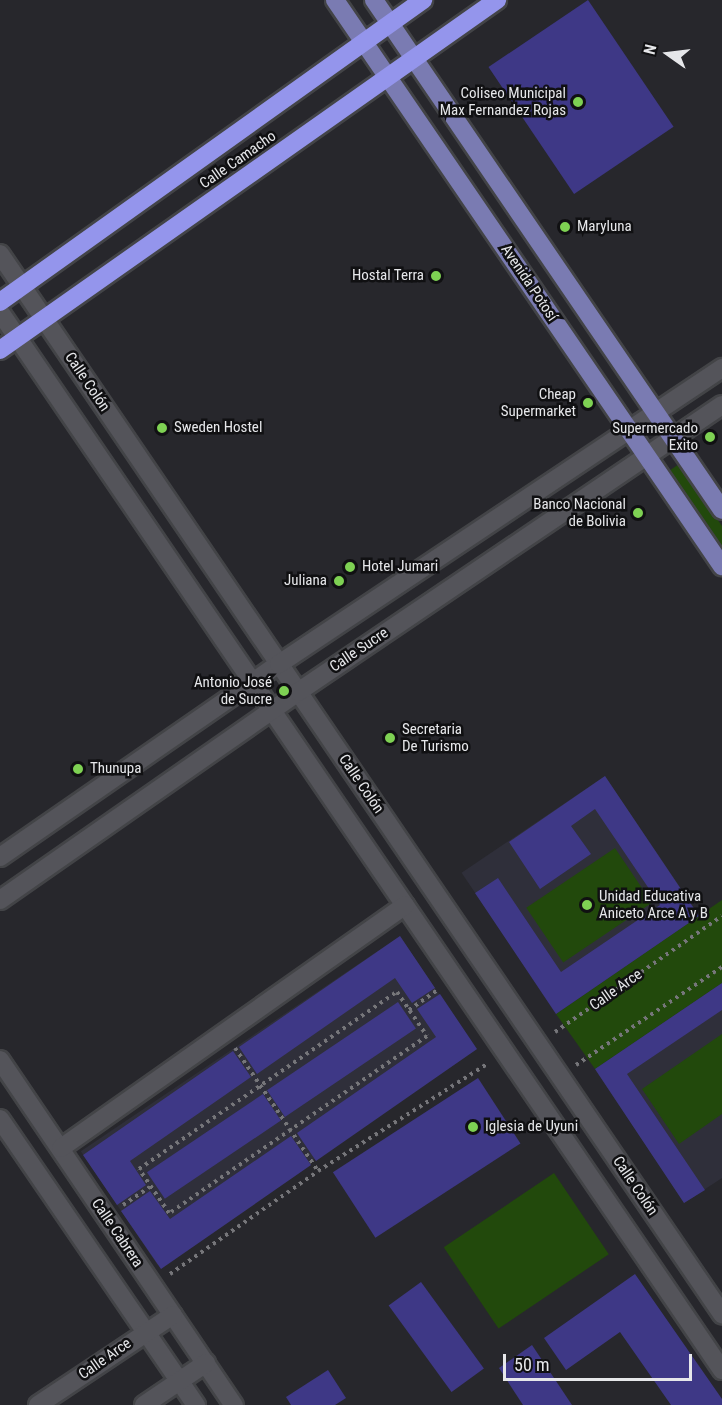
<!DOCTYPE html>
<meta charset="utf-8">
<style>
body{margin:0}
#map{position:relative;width:722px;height:1405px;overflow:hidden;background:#27272c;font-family:"Roboto Condensed",sans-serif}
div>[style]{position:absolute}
.built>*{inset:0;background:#2f2f3a;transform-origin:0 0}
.green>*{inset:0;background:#22490c;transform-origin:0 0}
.building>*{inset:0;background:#3e3886;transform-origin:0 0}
.path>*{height:4px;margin-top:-2px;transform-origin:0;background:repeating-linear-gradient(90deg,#76767a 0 3px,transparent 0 7.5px)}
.roads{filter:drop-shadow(2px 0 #434447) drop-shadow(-2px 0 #434447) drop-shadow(0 2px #434447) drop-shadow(0 -2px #434447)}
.minor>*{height:18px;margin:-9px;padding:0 9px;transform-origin:9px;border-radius:9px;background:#54545a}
.major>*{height:18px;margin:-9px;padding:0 9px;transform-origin:9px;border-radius:9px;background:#7a7bb2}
.highway>*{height:18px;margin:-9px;padding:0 9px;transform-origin:9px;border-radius:9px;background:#9495ec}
.dots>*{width:16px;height:16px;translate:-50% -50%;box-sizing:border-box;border:3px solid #101012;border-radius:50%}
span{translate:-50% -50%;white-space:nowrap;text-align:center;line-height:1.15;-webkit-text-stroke:5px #101012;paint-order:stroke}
.poi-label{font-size:15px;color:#e6e7ea}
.right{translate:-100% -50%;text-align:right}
.left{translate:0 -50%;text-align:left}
.street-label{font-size:15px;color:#e6e7ea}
.north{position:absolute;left:638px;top:24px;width:60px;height:60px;-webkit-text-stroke:4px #101012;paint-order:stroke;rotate:284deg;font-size:16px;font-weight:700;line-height:24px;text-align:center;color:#e6e7ea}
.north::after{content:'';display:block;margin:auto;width:21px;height:27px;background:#e6e7ea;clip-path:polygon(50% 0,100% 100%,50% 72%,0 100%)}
.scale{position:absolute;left:503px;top:1354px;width:189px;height:27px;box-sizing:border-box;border:3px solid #e6e7ea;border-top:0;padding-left:8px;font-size:18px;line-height:21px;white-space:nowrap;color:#e6e7ea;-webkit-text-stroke:4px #101012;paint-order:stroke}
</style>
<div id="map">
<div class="built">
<div style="left:605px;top:776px;width:169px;height:173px;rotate:56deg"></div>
<div style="left:400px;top:936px;width:137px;height:385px;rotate:56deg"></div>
<div style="clip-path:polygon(722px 983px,722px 1178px,684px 1203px,595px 1069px)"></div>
</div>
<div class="green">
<div style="clip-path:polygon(679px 464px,722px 526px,722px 553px,666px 473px)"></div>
<div style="left:615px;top:848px;width:66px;height:107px;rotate:56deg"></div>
<div style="clip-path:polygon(722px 900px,722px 983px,595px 1069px,556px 1014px)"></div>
<div style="clip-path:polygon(722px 1034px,722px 1114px,679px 1144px,642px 1089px)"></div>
<div style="left:554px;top:1173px;width:98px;height:133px;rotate:56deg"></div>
</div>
<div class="building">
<div style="left:588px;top:0;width:153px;height:120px;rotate:56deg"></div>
<div style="clip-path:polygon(605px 776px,699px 916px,556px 1014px,475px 893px,498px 878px,561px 972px,660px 905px,595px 809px,571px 826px,591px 854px,540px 889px,509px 842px)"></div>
<div style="clip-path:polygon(400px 936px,435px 988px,412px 1003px,395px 978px,257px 1074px,239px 1047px)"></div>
<div style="clip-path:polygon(722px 983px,722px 1010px,627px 1074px,705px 1190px,684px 1203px,595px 1069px)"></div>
<div style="clip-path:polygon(440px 994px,477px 1049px,316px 1161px,297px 1133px,436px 1037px,417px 1009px)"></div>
<div style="left:398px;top:1002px;width:32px;height:158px;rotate:56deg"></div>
<div style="clip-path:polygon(233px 1051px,251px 1077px,130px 1161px,146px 1185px,117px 1205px,83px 1155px)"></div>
<div style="left:478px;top:1078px;width:78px;height:173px;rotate:57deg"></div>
<div style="left:263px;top:1094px;width:32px;height:140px;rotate:56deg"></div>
<div style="clip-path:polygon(291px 1136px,311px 1165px,161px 1269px,121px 1211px,150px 1191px,170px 1219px)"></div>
<div style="clip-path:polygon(635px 1274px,722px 1399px,722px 1405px,671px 1405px,620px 1332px,566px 1370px,544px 1338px)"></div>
<div style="left:421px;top:1282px;width:107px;height:40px;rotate:54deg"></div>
<div style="clip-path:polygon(532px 1345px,572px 1405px,523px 1405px,499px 1368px)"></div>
<div style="clip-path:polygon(328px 1370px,346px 1398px,335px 1405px,291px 1405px,286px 1397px)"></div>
</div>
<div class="path">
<div style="left:397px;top:992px;width:53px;rotate:55.7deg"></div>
<div style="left:427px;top:1036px;width:313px;rotate:145.5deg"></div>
<div style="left:169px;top:1213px;width:53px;rotate:-124.3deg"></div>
<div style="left:139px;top:1169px;width:313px;rotate:-34.5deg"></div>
<div style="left:409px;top:1010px;width:35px;rotate:-35deg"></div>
<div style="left:555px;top:1032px;width:203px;rotate:-34.8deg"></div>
<div style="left:235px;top:1048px;width:148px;rotate:56deg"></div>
<div style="left:576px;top:1065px;width:176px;rotate:-33.9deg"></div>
<div style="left:123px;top:1205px;width:32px;rotate:-34deg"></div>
<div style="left:170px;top:1274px;width:180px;rotate:-34.8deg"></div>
<div style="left:318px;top:1171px;width:202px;rotate:-32.3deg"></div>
</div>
<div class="roads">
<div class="minor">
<div style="left:0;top:254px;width:1283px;rotate:55.74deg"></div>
<div style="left:0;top:312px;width:1281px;rotate:55.69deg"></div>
<div style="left:0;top:857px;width:339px;rotate:-34.7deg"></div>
<div style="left:279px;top:664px;width:533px;rotate:-33.75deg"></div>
<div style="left:0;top:900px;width:363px;rotate:-34.9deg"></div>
<div style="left:298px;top:692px;width:512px;rotate:-34.09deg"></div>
<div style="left:0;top:1060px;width:417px;rotate:55.9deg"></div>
<div style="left:0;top:1119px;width:347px;rotate:55.6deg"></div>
<div style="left:61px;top:1148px;width:421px;rotate:-35.2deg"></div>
<div style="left:38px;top:1405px;width:162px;rotate:-33.7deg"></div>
<div style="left:144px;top:1405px;width:75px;rotate:-34.1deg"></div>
</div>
<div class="major">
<div style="left:335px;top:0;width:686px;rotate:55.64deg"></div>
<div style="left:374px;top:0;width:617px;rotate:55.69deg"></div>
</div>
<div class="highway">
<div style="left:0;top:302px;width:520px;rotate:-35.52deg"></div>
<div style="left:0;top:350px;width:608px;rotate:-35.15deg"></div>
</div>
</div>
<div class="dots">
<div style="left:578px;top:102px;background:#7ed153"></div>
<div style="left:565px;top:227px;background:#7ed153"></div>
<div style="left:436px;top:276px;background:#7ed153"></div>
<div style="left:588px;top:403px;background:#7ed153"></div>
<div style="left:162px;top:428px;background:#7ed153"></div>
<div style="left:710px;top:437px;background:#7ed153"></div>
<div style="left:638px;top:513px;background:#7ed153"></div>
<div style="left:350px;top:567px;background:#7ed153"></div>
<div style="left:339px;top:581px;background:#7ed153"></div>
<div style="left:284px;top:691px;background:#7ed153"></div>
<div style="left:390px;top:738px;background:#7ed153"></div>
<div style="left:78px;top:769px;background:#7ed153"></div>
<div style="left:587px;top:905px;background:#7ed153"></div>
<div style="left:473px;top:1127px;background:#7ed153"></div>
</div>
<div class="poi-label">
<span class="right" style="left:566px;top:102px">Coliseo Municipal<br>Max Fernandez Rojas</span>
<span class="left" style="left:577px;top:227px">Maryluna</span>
<span class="right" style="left:424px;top:276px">Hostal Terra</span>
<span class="right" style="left:576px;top:403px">Cheap<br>Supermarket</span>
<span class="left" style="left:174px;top:428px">Sweden Hostel</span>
<span class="right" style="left:698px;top:437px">Supermercado<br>Exito</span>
<span class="right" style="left:626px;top:513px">Banco Nacional<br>de Bolivia</span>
<span class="left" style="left:362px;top:567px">Hotel Jumari</span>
<span class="right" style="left:327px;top:581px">Juliana</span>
<span class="right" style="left:272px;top:691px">Antonio José<br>de Sucre</span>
<span class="left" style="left:402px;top:738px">Secretaria<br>De Turismo</span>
<span class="left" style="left:90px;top:769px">Thunupa</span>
<span class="left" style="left:599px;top:905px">Unidad Educativa<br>Aniceto Arce A y B</span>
<span class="left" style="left:485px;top:1127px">Iglesia de Uyuni</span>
</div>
<div class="street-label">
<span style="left:238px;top:160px;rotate:-35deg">Calle Camacho</span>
<span style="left:529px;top:283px;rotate:56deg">Avenida Potosí</span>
<span style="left:87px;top:382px;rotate:56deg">Calle Colón</span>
<span style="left:359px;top:650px;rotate:-34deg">Calle Sucre</span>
<span style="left:361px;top:784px;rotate:56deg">Calle Colón</span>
<span style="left:616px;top:990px;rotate:-35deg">Calle Arce</span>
<span style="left:635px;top:1186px;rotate:56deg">Calle Colón</span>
<span style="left:117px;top:1233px;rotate:56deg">Calle Cabrera</span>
<span style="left:105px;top:1359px;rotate:-35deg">Calle Arce</span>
</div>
<div class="north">N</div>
<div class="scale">50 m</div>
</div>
